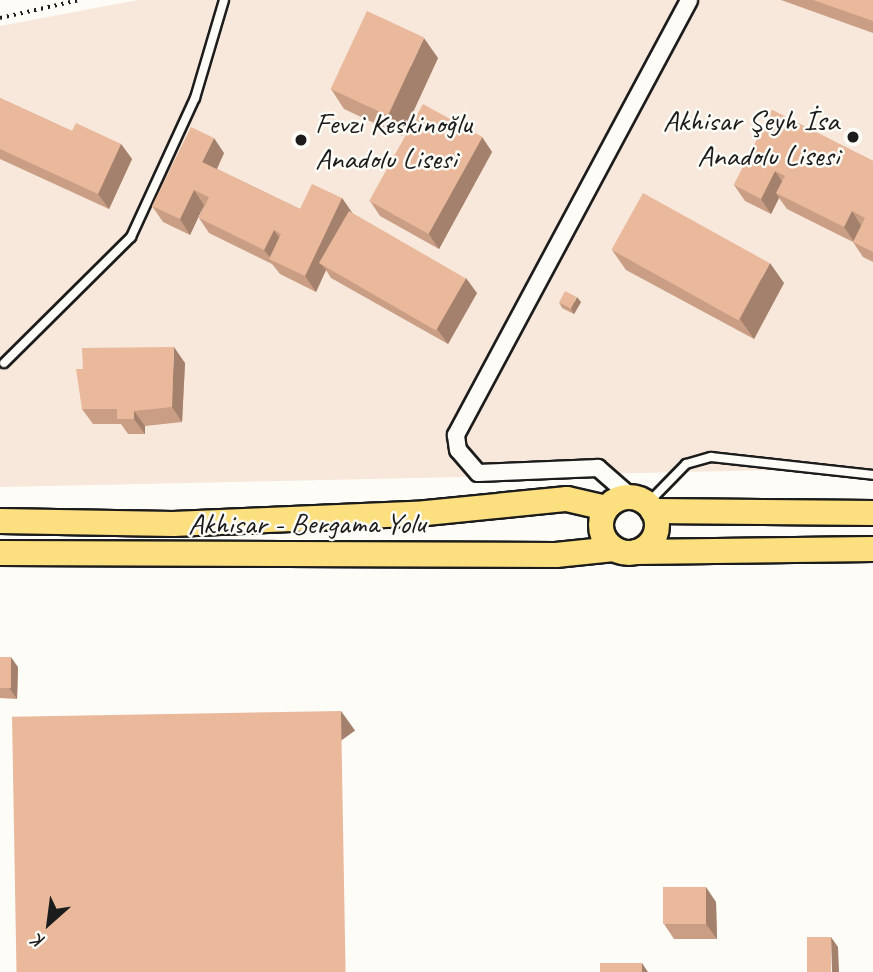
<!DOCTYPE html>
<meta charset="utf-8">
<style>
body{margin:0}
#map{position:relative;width:873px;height:972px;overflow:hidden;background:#fdfcf7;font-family:Caveat,sans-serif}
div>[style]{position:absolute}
.built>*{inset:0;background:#f7e8db}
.path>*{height:3.5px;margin-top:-1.75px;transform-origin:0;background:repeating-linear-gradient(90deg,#1c1c1c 0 2px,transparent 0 7px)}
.roads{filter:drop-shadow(2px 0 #1c1c1c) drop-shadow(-2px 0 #1c1c1c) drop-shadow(0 2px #1c1c1c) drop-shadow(0 -2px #1c1c1c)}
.lane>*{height:8px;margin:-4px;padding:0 4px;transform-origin:4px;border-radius:4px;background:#fdfcf7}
.street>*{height:16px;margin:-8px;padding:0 8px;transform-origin:8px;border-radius:8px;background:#fdfcf7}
.primary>*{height:24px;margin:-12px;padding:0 12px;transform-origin:12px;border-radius:12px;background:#fce080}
.primary>.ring{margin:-12px;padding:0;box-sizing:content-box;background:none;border:24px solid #fce080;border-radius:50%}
.wall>*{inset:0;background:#c99e85}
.shaded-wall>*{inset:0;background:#a4816c;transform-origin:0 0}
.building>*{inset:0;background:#eab89b;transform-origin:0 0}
.dots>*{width:19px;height:19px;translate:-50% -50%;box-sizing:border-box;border:4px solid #fdfcf7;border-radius:50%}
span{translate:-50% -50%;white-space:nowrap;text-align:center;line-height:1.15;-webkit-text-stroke:5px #fdfcf7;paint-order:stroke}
.poi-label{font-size:30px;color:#1c1c1c}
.right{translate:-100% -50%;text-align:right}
.left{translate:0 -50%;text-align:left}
.street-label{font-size:30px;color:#1c1c1c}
.north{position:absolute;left:14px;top:888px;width:70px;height:70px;-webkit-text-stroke:5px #fdfcf7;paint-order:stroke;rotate:208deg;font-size:19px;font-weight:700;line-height:28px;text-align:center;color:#1c1c1c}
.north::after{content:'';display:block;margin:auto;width:24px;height:32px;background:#1c1c1c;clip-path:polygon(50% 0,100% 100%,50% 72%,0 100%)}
</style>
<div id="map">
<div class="built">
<div style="clip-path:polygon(138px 0,873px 0,873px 468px,0 487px,0 26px)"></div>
</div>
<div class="path">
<div style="left:0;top:18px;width:81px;rotate:-12.8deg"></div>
</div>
<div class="roads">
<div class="lane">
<div style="left:4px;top:363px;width:179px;rotate:-44.8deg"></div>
<div style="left:131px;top:237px;width:153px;rotate:-65.3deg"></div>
<div style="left:195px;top:98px;width:102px;rotate:-73.5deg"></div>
<div style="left:647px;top:504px;width:56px;rotate:-45.7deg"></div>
<div style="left:686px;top:464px;width:26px;rotate:-16deg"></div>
<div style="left:711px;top:457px;width:163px;rotate:6.3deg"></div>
</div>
<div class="street">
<div style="left:630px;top:496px;width:43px;rotate:-138.8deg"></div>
<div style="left:598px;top:468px;width:120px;rotate:177.6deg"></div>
<div style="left:478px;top:473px;width:30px;rotate:-131deg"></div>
<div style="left:458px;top:450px;width:15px;rotate:-98deg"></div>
<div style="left:456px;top:435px;width:493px;rotate:-61.8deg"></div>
</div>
<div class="primary">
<div class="ring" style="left:601px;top:497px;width:32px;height:32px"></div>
<div style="left:653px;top:511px;width:220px;rotate:0.5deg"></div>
<div style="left:0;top:521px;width:173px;rotate:1deg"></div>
<div style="left:173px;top:524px;width:243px;rotate:-2.4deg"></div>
<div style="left:416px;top:514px;width:152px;rotate:-5.7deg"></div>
<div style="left:567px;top:499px;width:39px;rotate:13deg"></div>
<div style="left:636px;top:552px;width:237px;rotate:-0.7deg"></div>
<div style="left:0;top:553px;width:556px;rotate:0.21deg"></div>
<div style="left:556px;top:555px;width:58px;rotate:-5.9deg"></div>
</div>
</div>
<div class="wall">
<div style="clip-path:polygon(781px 0,873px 0,873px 33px)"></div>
<div style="clip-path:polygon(438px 58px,402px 136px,344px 109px,331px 89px)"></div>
<div style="clip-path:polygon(0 98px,72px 131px,121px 144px,132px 159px,109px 209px,0 159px)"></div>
<div style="clip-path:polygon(772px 110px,873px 161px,873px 262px,863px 257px,853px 242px,787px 209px,779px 198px,771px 214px,745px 201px,734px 185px)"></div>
<div style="clip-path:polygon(482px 137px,492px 152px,439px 249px,380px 216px,370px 201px)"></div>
<div style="clip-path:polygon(224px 153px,217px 169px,300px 209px,342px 198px,353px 214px,477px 293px,448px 344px,331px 278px,326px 270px,316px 292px,280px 274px,272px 264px,209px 233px,199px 218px,204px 205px,190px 235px,163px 222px,152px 206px)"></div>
<div style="clip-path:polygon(612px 250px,784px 283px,754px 339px,626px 270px)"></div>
<div style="clip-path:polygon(559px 302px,581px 302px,574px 314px,562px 308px)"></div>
<div style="clip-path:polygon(185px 363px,182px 422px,145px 426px,145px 434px,128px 434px,121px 424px,93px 424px,82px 409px)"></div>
<div style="clip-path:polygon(0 657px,18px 667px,17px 699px,0 698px)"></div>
<div style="clip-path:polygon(716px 902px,717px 939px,674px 939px,664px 924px)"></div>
</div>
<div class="shaded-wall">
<div style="clip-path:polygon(424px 38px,438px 58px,402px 136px,388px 116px)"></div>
<div style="clip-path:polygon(482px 137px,492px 152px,439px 249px,428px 233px)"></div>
<div style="clip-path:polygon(214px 138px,224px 153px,213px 177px,202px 162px)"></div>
<div style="clip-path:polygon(121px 144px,132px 159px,109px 209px,98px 194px)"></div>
<div style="clip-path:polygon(775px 171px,785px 186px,776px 193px,779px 198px,771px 214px,761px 199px)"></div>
<div style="clip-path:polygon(194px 190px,204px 205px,190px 235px,180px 219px)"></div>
<div style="clip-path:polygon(342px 198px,353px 214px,320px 263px,326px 270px,316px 292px,305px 276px)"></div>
<div style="clip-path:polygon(852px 211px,862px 227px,855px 243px,844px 227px)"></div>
<div style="clip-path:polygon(274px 230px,284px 245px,272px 260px,264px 250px)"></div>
<div style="clip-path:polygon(770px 263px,784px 283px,754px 339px,740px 319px)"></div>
<div style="clip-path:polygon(466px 278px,477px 293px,448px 344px,437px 329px)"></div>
<div style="clip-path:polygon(577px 297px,581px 302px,574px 314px,571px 309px)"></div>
<div style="clip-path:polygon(174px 347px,185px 363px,182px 422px,172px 407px)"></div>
<div style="clip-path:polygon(134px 411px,145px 426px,145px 434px,134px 419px)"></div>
<div style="clip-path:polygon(11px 657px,18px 667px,17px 699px,10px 689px)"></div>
<div style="left:341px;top:711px;width:24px;height:261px;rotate:54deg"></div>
<div style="clip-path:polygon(706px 887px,716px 902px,717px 939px,706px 924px)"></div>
<div style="clip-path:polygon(831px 937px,838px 947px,839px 972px,832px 972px)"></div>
<div style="clip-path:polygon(642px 963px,648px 972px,642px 972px)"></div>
</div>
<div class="building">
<div style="clip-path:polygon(813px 0,873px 0,873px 21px)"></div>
<div style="left:367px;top:11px;width:63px;height:86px;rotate:25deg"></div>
<div style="clip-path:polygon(0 98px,72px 131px,76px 123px,121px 144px,98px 194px,0 149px)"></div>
<div style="left:423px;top:104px;width:68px;height:111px;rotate:29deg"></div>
<div style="clip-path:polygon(772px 110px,873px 161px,873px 252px,853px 242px,865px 218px,852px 211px,844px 227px,776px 193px,785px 176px,775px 171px,761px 199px,734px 185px)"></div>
<div style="clip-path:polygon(191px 127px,214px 138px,202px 162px,300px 209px,312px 184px,342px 198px,305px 276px,269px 259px,281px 234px,274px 230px,264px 250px,199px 218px,209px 197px,194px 190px,180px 219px,152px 206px)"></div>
<div style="left:643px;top:193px;width:145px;height:65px;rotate:29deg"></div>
<div style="left:349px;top:211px;width:135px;height:60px;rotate:30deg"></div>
<div style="left:565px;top:291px;width:13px;height:13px;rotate:27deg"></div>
<div style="clip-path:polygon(174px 347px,172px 407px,134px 411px,134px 419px,117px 419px,117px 409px,82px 409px,76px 369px,83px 369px,82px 348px)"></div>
<div style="left:0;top:657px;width:11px;height:31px"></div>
<div style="left:341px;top:711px;width:261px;height:329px;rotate:89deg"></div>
<div style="left:663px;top:887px;width:43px;height:37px"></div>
<div style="left:807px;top:937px;width:24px;height:35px"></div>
<div style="left:642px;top:963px;width:9px;height:42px;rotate:90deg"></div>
</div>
<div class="dots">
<div style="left:853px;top:137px;background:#1c1c1c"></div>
<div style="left:301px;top:140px;background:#1c1c1c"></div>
</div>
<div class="poi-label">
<span class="right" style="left:839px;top:137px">Akhisar Şeyh İsa<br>Anadolu Lisesi</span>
<span class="left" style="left:315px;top:140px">Fevzi Keskinoğlu<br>Anadolu Lisesi</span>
</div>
<div class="street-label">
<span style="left:307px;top:523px">Akhisar - Bergama Yolu</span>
</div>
<div class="north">K</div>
</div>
